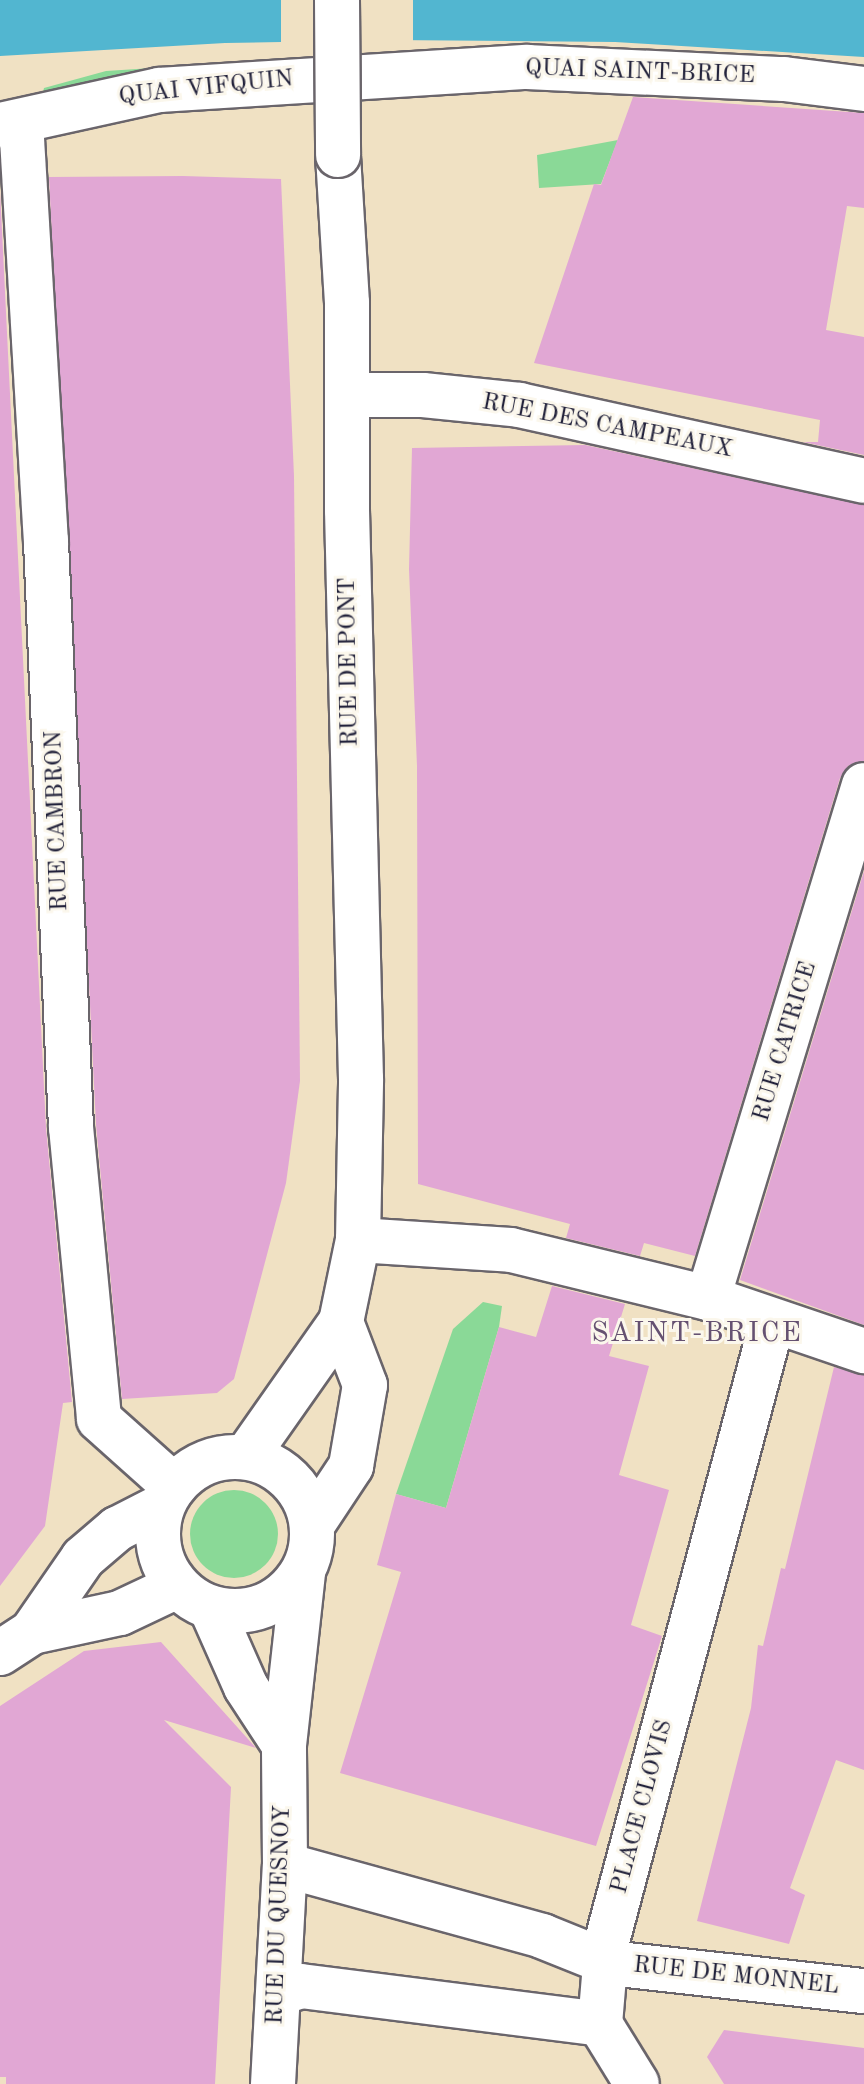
<!DOCTYPE html>
<style>
body{margin:0}
#map{position:relative;width:864px;height:2084px;overflow:hidden;background:#f0e1c3;font-family:"Old Standard TT",serif}
div>[style]{position:absolute}
.green>*{inset:0;background:#8ad997}
.round{border-radius:50%}
.water>*{inset:0;background:#52b6d0}
.pier>*{inset:0;background:#f0e1c3;transform-origin:0 0}
.building>*{inset:0;background:#e1a7d4}
.roads{filter:drop-shadow(2px 0 #6a656b) drop-shadow(-2px 0 #6a656b) drop-shadow(0 2px #6a656b) drop-shadow(0 -2px #6a656b)}
.street>*{height:44px;margin:-22px;padding:0 22px;transform-origin:22px;border-radius:22px;background:#fff}
.secondary>*{height:44px;margin:-22px;padding:0 22px;transform-origin:22px;border-radius:22px;background:#fff}
.secondary>.ring{margin:-22px;padding:0;box-sizing:content-box;background:none;border:44px solid #fff;border-radius:50%}
.bridges{filter:drop-shadow(2px 0 #6a656b) drop-shadow(-2px 0 #6a656b) drop-shadow(0 2px #6a656b) drop-shadow(0 -2px #6a656b)}
.secondary-bridge>*{height:44px;margin:-22px;padding:0 22px;transform-origin:22px;border-radius:22px;background:#fff}
span{translate:-50% -50%;white-space:nowrap;text-align:center;line-height:1.15;-webkit-text-stroke:6px #fbf7ec;paint-order:stroke}
.street-label{font-size:24px;color:#22223b}
.quarter-label{font-size:28px;color:#655171;letter-spacing:2px}
</style>
<div id="map">
<div class="green">
<div style="clip-path:polygon(183px 66px,193px 72px,42px 97px,44px 88px,106px 71px)"></div>
<div style="clip-path:polygon(618px 140px,601px 184px,539px 188px,537px 155px)"></div>
<div style="clip-path:polygon(483px 1302px,502px 1306px,499px 1327px,446px 1508px,396px 1494px,453px 1329px)"></div>
<div class="round" style="left:190px;top:1490px;width:88px;height:88px"></div>
</div>
<div class="water">
<div style="clip-path:polygon(0 0,864px 0,864px 57px,615px 42px,390px 40px,225px 43px,0 56px)"></div>
</div>
<div class="pier">
<div style="left:281px;top:0;width:132px;height:46px"></div>
</div>
<div class="building">
<div style="clip-path:polygon(633px 97px,864px 113px,864px 208px,847px 206px,826px 330px,864px 337px,864px 455px,803px 442px,818px 442px,820px 420px,534px 363px,594px 184px,601px 185px)"></div>
<div style="clip-path:polygon(183px 176px,281px 179px,294px 476px,300px 1081px,286px 1183px,234px 1379px,217px 1393px,122px 1399px,96px 1125px,49px 177px)"></div>
<div style="clip-path:polygon(0 190px,46px 1128px,72px 1402px,63px 1403px,45px 1526px,0 1586px)"></div>
<div style="clip-path:polygon(585px 445px,864px 505px,864px 761px,848px 766px,840px 778px,695px 1256px,644px 1243px,640px 1256px,566px 1238px,570px 1224px,418px 1184px,417px 766px,409px 569px,412px 448px)"></div>
<div style="clip-path:polygon(864px 871px,864px 1325px,740px 1280px)"></div>
<div style="clip-path:polygon(552px 1286px,625px 1304px,609px 1356px,649px 1366px,619px 1475px,669px 1490px,631px 1625px,662px 1636px,596px 1846px,340px 1773px,401px 1572px,377px 1565px,396px 1494px,446px 1508px,499px 1327px,536px 1337px)"></div>
<div style="clip-path:polygon(834px 1367px,864px 1375px,864px 1770px,836px 1760px,790px 1888px,805px 1895px,789px 1944px,697px 1921px,751px 1708px,758px 1645px,763px 1646px,781px 1568px,785px 1569px)"></div>
<div style="clip-path:polygon(161px 1642px,256px 1748px,164px 1720px,231px 1787px,215px 2084px,6px 2084px,6px 2077px,0 2077px,0 1706px,84px 1651px)"></div>
<div style="clip-path:polygon(724px 2030px,864px 2048px,864px 2084px,724px 2084px,707px 2057px)"></div>
</div>
<div class="roads">
<div class="street">
<div style="left:21px;top:122px;width:420px;rotate:86.6deg"></div>
<div style="left:46px;top:541px;width:587px;rotate:87.56deg"></div>
<div style="left:71px;top:1127px;width:293px;rotate:84.5deg"></div>
<div style="left:99px;top:1419px;width:101px;rotate:41.8deg"></div>
<div style="left:0;top:125px;width:163px;rotate:-12.4deg"></div>
<div style="left:159px;top:90px;width:369px;rotate:-3.6deg"></div>
<div style="left:527px;top:67px;width:257px;rotate:2.7deg"></div>
<div style="left:784px;top:79px;width:81px;rotate:7.1deg"></div>
<div style="left:347px;top:395px;width:76px"></div>
<div style="left:423px;top:395px;width:97px;rotate:5.9deg"></div>
<div style="left:519px;top:405px;width:353px;rotate:12.4deg"></div>
<div style="left:358px;top:1240px;width:153px;rotate:3.7deg"></div>
<div style="left:511px;top:1250px;width:203px;rotate:13.7deg"></div>
<div style="left:708px;top:1298px;width:165px;rotate:18.8deg"></div>
<div style="left:708px;top:1298px;width:536px;rotate:-73.09deg"></div>
<div style="left:285px;top:1865px;width:267px;rotate:15.4deg"></div>
<div style="left:542px;top:1936px;width:72px;rotate:21.9deg"></div>
<div style="left:609px;top:1963px;width:257px;rotate:6.3deg"></div>
<div style="left:280px;top:1993px;width:22px;rotate:-18deg"></div>
<div style="left:301px;top:1986px;width:301px;rotate:7.2deg"></div>
<div style="left:600px;top:2024px;width:83px;rotate:-85.2deg"></div>
<div style="left:607px;top:1941px;width:640px;rotate:-75.05deg"></div>
<div style="left:600px;top:2024px;width:70px;rotate:58.3deg"></div>
</div>
<div class="secondary">
<div style="left:246px;top:1457px;width:165px;rotate:-54.9deg"></div>
<div style="left:341px;top:1322px;width:84px;rotate:-78.3deg"></div>
<div style="left:358px;top:1240px;width:161px;rotate:-88.9deg"></div>
<div style="left:361px;top:1079px;width:569px;rotate:-91.41deg"></div>
<div style="left:347px;top:510px;width:207px;rotate:-90deg"></div>
<div style="left:347px;top:303px;width:148px;rotate:-93.5deg"></div>
<div class="ring" style="left:158px;top:1457px;width:110px;height:110px"></div>
<div style="left:312px;top:1525px;width:71px;rotate:-56.5deg"></div>
<div style="left:351px;top:1466px;width:82px;rotate:-80.2deg"></div>
<div style="left:365px;top:1385px;width:67px;rotate:-110.9deg"></div>
<div style="left:211px;top:1608px;width:86px;rotate:66.1deg"></div>
<div style="left:246px;top:1687px;width:69px;rotate:56.8deg"></div>
<div style="left:32px;top:1632px;width:90px;rotate:-12.2deg"></div>
<div style="left:120px;top:1613px;width:63px;rotate:-25.3deg"></div>
<div style="left:0;top:1653px;width:38px;rotate:-33deg"></div>
<div style="left:32px;top:1632px;width:90px;rotate:-55.4deg"></div>
<div style="left:83px;top:1558px;width:45px;rotate:-40.5deg"></div>
<div style="left:117px;top:1529px;width:51px;rotate:-27.1deg"></div>
<div style="left:273px;top:2084px;width:219px;rotate:-86.9deg"></div>
<div style="left:285px;top:1865px;width:120px;rotate:-90.5deg"></div>
<div style="left:284px;top:1745px;width:173px;rotate:-83.7deg"></div>
</div>
</div>
<div class="bridges">
<div class="secondary-bridge">
<div style="left:337px;top:0;width:155px;rotate:89.6deg"></div>
</div>
</div>
<div class="street-label">
<span style="left:640px;top:73px;rotate:2deg">QUAI SAINT-BRICE</span>
<span style="left:206px;top:89px;rotate:-6deg">QUAI VIFQUIN</span>
<span style="left:607px;top:427px;rotate:11deg">RUE DES CAMPEAUX</span>
<span style="left:350px;top:662px;rotate:-91deg">RUE DE PONT</span>
<span style="left:58px;top:821px;rotate:-92deg">RUE CAMBRON</span>
<span style="left:786px;top:1042px;rotate:-73deg">RUE CATRICE</span>
<span style="left:643px;top:1807px;rotate:-75deg">PLACE CLOVIS</span>
<span style="left:280px;top:1915px;rotate:-88deg">RUE DU QUESNOY</span>
<span style="left:736px;top:1977px;rotate:6deg">RUE DE MONNEL</span>
</div>
<div class="quarter-label">
<span style="left:697px;top:1334px">SAINT-BRICE</span>
</div>
</div>
